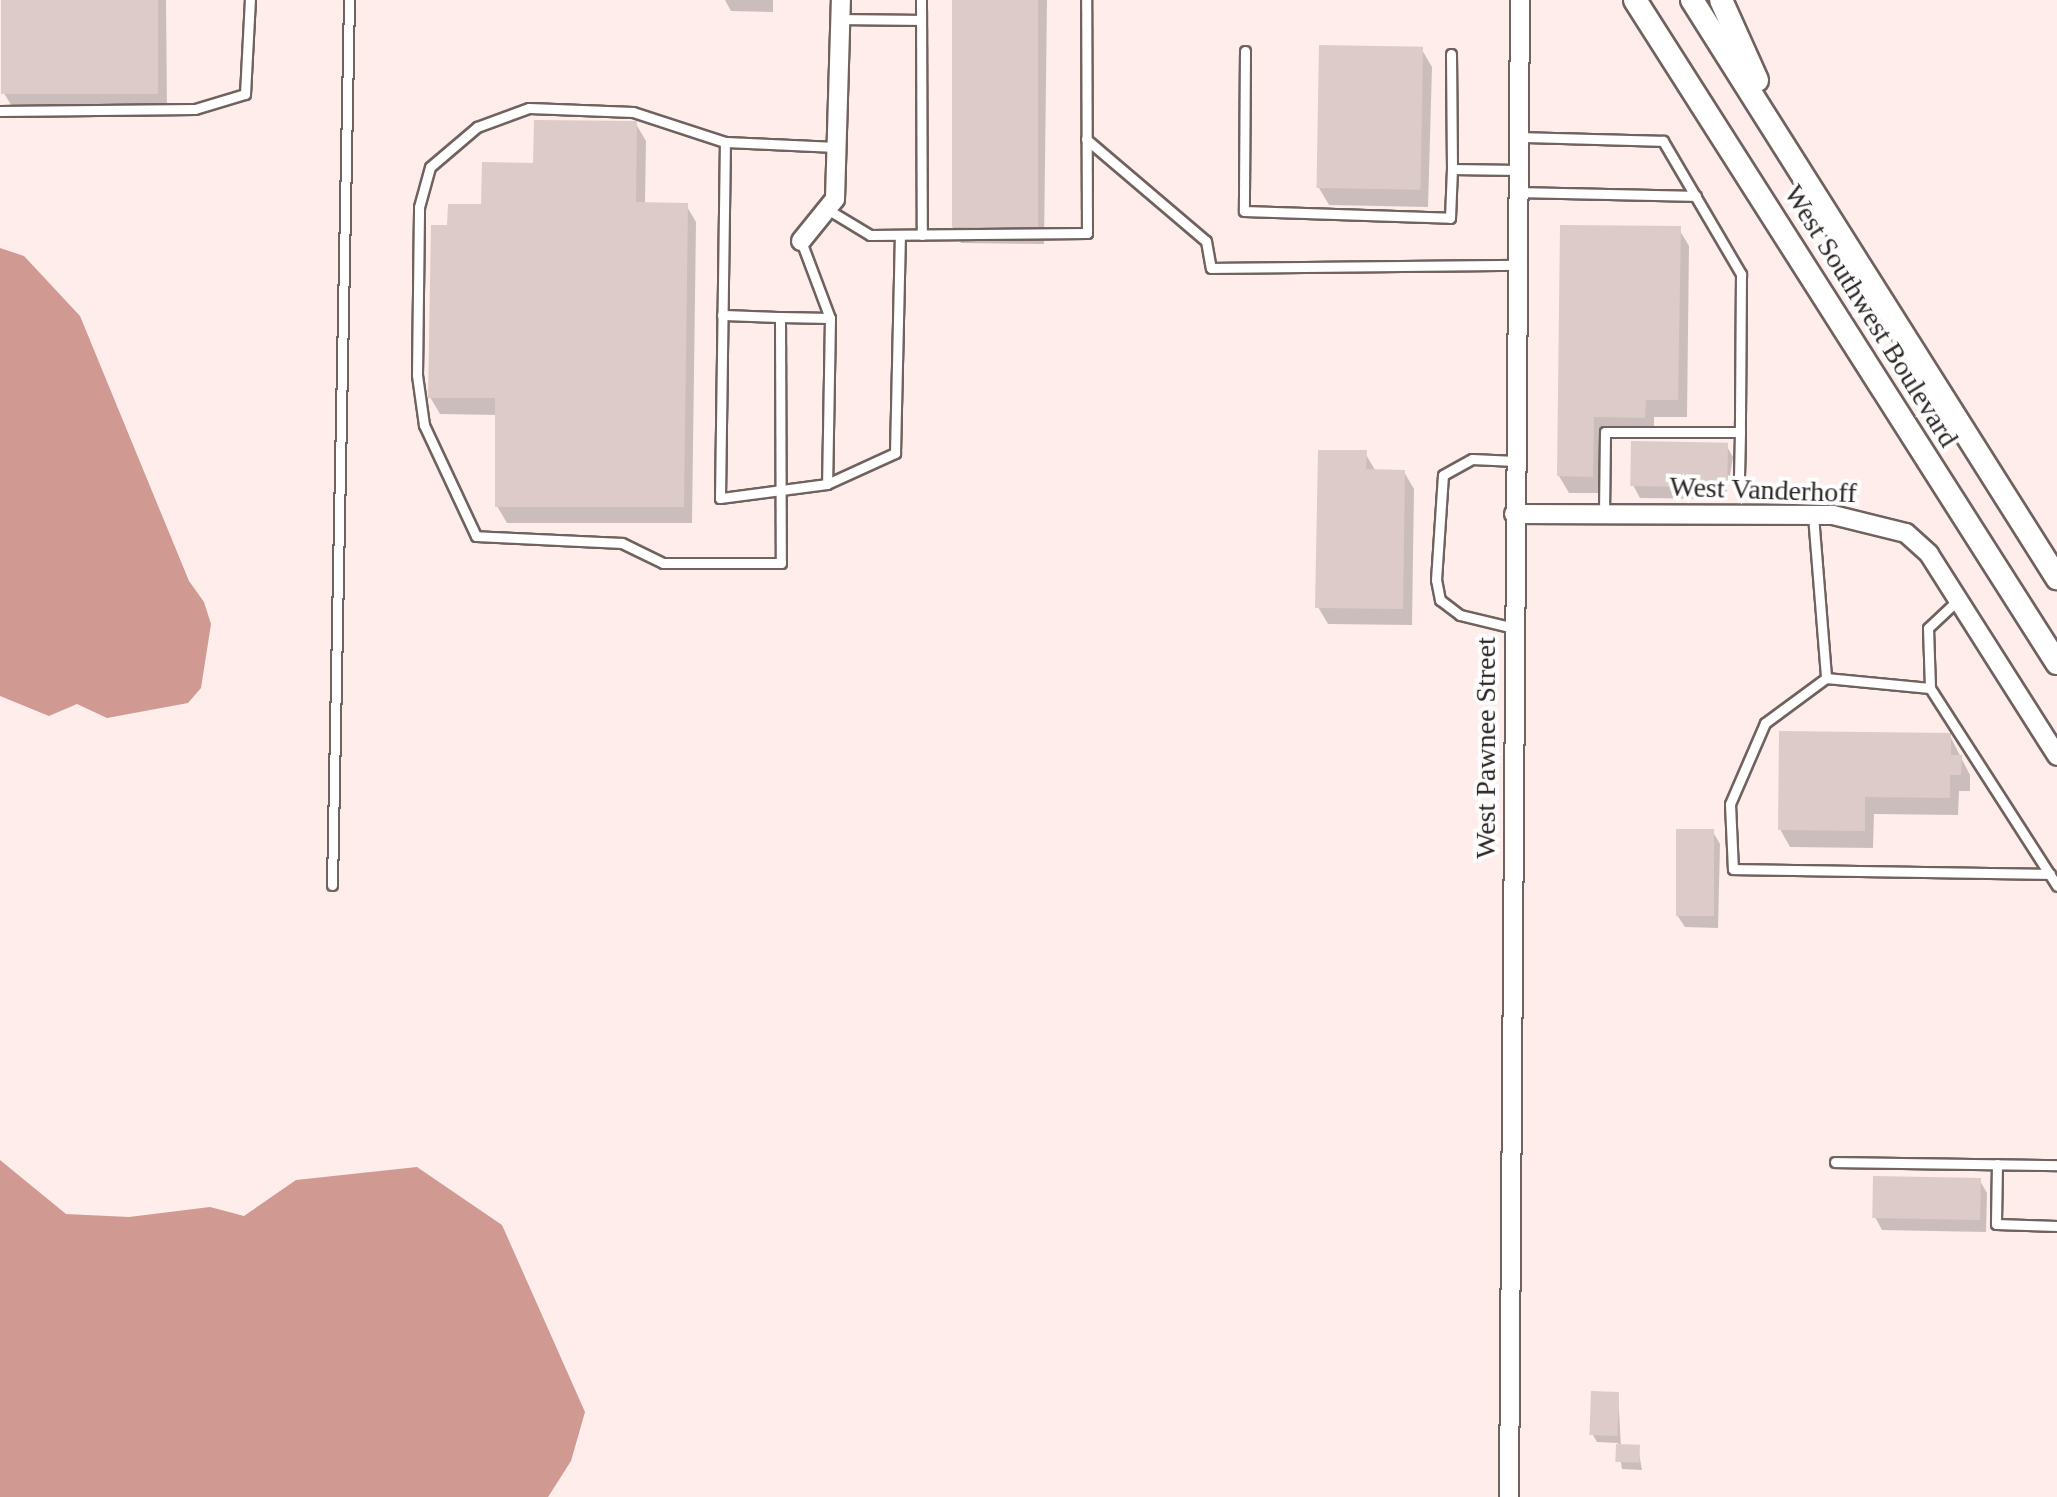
<!DOCTYPE html>
<style>
body{margin:0}
#map{position:relative;width:2057px;height:1497px;overflow:hidden;background:#feedea;font-family:Georgia,serif}
div>[style]{position:absolute}
.water>*{inset:0;background:#d09a92}
.shadow>*{inset:0;background:#0003}
.building>*{inset:0;background:#dccbc9;transform-origin:0 0}
.roads{filter:drop-shadow(2px 0 #70625f) drop-shadow(-2px 0 #70625f) drop-shadow(0 2px #70625f) drop-shadow(0 -2px #70625f)}
.service>*{height:9px;margin:-4.5px;padding:0 4.5px;transform-origin:4.5px;border-radius:4.5px;background:#fff}
.minor>*{height:18px;margin:-9px;padding:0 9px;transform-origin:9px;border-radius:9px;background:#fff}
.secondary>*{height:22px;margin:-11px;padding:0 11px;transform-origin:11px;border-radius:11px;background:#fff}
span{translate:-50% -50%;white-space:nowrap;text-align:center;line-height:1.15;-webkit-text-stroke:8px #fefefe;paint-order:stroke}
.street-label{font-size:28px;color:#2c2625}
</style>
<div id="map">
<div class="water">
<div style="clip-path:polygon(0 248px,24px 256px,80px 316px,189px 581px,204px 602px,211px 624px,201px 688px,188px 703px,107px 718px,77px 704px,49px 716px,0 696px)"></div>
<div style="clip-path:polygon(0 1160px,66px 1214px,129px 1217px,210px 1207px,244px 1216px,296px 1180px,417px 1167px,502px 1225px,585px 1412px,571px 1461px,548px 1497px,0 1497px)"></div>
</div>
<div class="shadow">
<div style="clip-path:polygon(4px 0,166px 0,167px 110px,14px 110px,4px 93px)"></div>
<div style="clip-path:polygon(725px 0,773px 0,773px 12px,731px 11px)"></div>
<div style="clip-path:polygon(954px 0,1047px 0,1044px 244px,961px 243px,952px 226px)"></div>
<div style="clip-path:polygon(1422px 50px,1432px 67px,1428px 207px,1329px 205px,1319px 188px)"></div>
<div style="clip-path:polygon(636px 124px,646px 141px,645px 204px,686px 205px,696px 222px,692px 523px,507px 523px,497px 506px,498px 415px,440px 414px,430px 397px,450px 228px,536px 165px)"></div>
<div style="clip-path:polygon(1679px 229px,1689px 246px,1687px 417px,1654px 417px,1654px 434px,1602px 433px,1602px 493px,1569px 493px,1559px 476px)"></div>
<div style="clip-path:polygon(1726px 445px,1733px 457px,1726px 499px,1640px 498px,1633px 485px)"></div>
<div style="clip-path:polygon(1365px 453px,1375px 470px,1404px 472px,1414px 489px,1412px 625px,1328px 624px,1318px 607px)"></div>
<div style="clip-path:polygon(1950px 736px,1970px 775px,1970px 791px,1959px 791px,1958px 815px,1874px 814px,1873px 848px,1790px 847px,1780px 829px)"></div>
<div style="clip-path:polygon(1713px 832px,1720px 844px,1718px 928px,1685px 927px,1677px 915px)"></div>
<div style="clip-path:polygon(1980px 1181px,1987px 1193px,1986px 1232px,1882px 1230px,1875px 1217px)"></div>
<div style="clip-path:polygon(1618px 1394px,1621px 1447px,1638px 1448px,1642px 1470px,1622px 1469px,1618px 1443px,1597px 1442px,1593px 1435px)"></div>
</div>
<div class="building">
<div style="left:1px;top:0;width:157px;height:94px"></div>
<div style="left:952px;top:0;width:86px;height:227px"></div>
<div style="left:1319px;top:45px;width:104px;height:143px;rotate:1deg"></div>
<div style="clip-path:polygon(534px 120px,637px 121px,636px 202px,688px 203px,684px 507px,495px 507px,495px 398px,428px 398px,431px 225px,447px 225px,448px 204px,481px 204px,482px 162px,533px 163px)"></div>
<div style="clip-path:polygon(1560px 225px,1681px 226px,1678px 400px,1646px 400px,1645px 418px,1594px 417px,1593px 477px,1557px 476px)"></div>
<div style="left:1631px;top:441px;width:97px;height:45px;rotate:1deg"></div>
<div style="clip-path:polygon(1318px 450px,1367px 450px,1366px 469px,1405px 470px,1403px 609px,1315px 608px)"></div>
<div style="clip-path:polygon(1779px 731px,1951px 733px,1951px 755px,1962px 755px,1961px 775px,1950px 775px,1950px 798px,1865px 797px,1865px 831px,1778px 830px)"></div>
<div style="left:1676px;top:829px;width:38px;height:87px"></div>
<div style="left:1873px;top:1176px;width:108px;height:42px;rotate:1deg"></div>
<div style="left:1591px;top:1391px;width:28px;height:44px;rotate:2deg"></div>
<div style="left:1616px;top:1444px;width:24px;height:18px;rotate:2deg"></div>
</div>
<div class="roads">
<div class="service">
<div style="left:921px;top:0;width:235px;rotate:89.8deg"></div>
<div style="left:840px;top:19px;width:81px;rotate:0.7deg"></div>
<div style="left:1245px;top:51px;width:160px;rotate:90.4deg"></div>
<div style="left:1244px;top:211px;width:206px;rotate:1.9deg"></div>
<div style="left:1450px;top:218px;width:49px;rotate:-87.7deg"></div>
<div style="left:1451px;top:54px;width:115px;rotate:89.5deg"></div>
<div style="left:1452px;top:169px;width:66px;rotate:0.9deg"></div>
<div style="left:0;top:111px;width:195px;rotate:-0.6deg"></div>
<div style="left:195px;top:109px;width:52px;rotate:-16.7deg"></div>
<div style="left:245px;top:94px;width:94px;rotate:-87deg"></div>
<div style="left:1521px;top:137px;width:142px;rotate:1.6deg"></div>
<div style="left:1663px;top:141px;width:154px;rotate:59.6deg"></div>
<div style="left:1741px;top:274px;width:158px;rotate:90.4deg"></div>
<div style="left:1740px;top:432px;width:135px;rotate:180deg"></div>
<div style="left:1605px;top:432px;width:82px;rotate:90.7deg"></div>
<div style="left:1086px;top:139px;width:157px;rotate:40.4deg"></div>
<div style="left:1206px;top:241px;width:27px;rotate:80deg"></div>
<div style="left:1211px;top:268px;width:308px;rotate:-0.6deg"></div>
<div style="left:1520px;top:192px;width:176px;rotate:1.3deg"></div>
<div style="left:827px;top:209px;width:50px;rotate:31.2deg"></div>
<div style="left:870px;top:235px;width:217px;rotate:-0.5deg"></div>
<div style="left:1087px;top:233px;width:233px;rotate:-90.2deg"></div>
<div style="left:801px;top:241px;width:82px;rotate:69.4deg"></div>
<div style="left:830px;top:318px;width:166px;rotate:91deg"></div>
<div style="left:827px;top:484px;width:108px;rotate:172.5deg"></div>
<div style="left:720px;top:498px;width:356px;rotate:-89.2deg"></div>
<div style="left:725px;top:142px;width:112px;rotate:2.6deg"></div>
<div style="left:722px;top:315px;width:58px;rotate:2deg"></div>
<div style="left:780px;top:317px;width:246px;rotate:89.8deg"></div>
<div style="left:781px;top:563px;width:118px;rotate:180deg"></div>
<div style="left:663px;top:563px;width:46px;rotate:-154deg"></div>
<div style="left:622px;top:543px;width:146px;rotate:-177.3deg"></div>
<div style="left:476px;top:536px;width:123px;rotate:-115.1deg"></div>
<div style="left:424px;top:425px;width:50px;rotate:-98deg"></div>
<div style="left:417px;top:375px;width:168px;rotate:-89.3deg"></div>
<div style="left:419px;top:207px;width:41px;rotate:-74.6deg"></div>
<div style="left:430px;top:167px;width:62px;rotate:-40.4deg"></div>
<div style="left:477px;top:127px;width:55px;rotate:-20.1deg"></div>
<div style="left:529px;top:108px;width:104px;rotate:2.2deg"></div>
<div style="left:633px;top:112px;width:97px;rotate:18.1deg"></div>
<div style="left:780px;top:317px;width:50px;rotate:1.1deg"></div>
<div style="left:1739px;top:477px;width:45px;rotate:-88.7deg"></div>
<div style="left:827px;top:484px;width:75px;rotate:-24.5deg"></div>
<div style="left:895px;top:453px;width:218px;rotate:-88.7deg"></div>
<div style="left:1813px;top:515px;width:164px;rotate:85.4deg"></div>
<div style="left:1826px;top:678px;width:104px;rotate:5.5deg"></div>
<div style="left:1930px;top:688px;width:60px;rotate:-91.9deg"></div>
<div style="left:1928px;top:628px;width:42px;rotate:-43.1deg"></div>
<div style="left:1514px;top:628px;width:56px;rotate:-166.5deg"></div>
<div style="left:1460px;top:615px;width:25px;rotate:-143deg"></div>
<div style="left:1440px;top:600px;width:20px;rotate:-101deg"></div>
<div style="left:1436px;top:580px;width:105px;rotate:-86.2deg"></div>
<div style="left:1443px;top:475px;width:33px;rotate:-29deg"></div>
<div style="left:1472px;top:459px;width:43px;rotate:2.7deg"></div>
<div style="left:1826px;top:678px;width:76px;rotate:143.6deg"></div>
<div style="left:1765px;top:723px;width:88px;rotate:113.4deg"></div>
<div style="left:1730px;top:804px;width:65px;rotate:87.4deg"></div>
<div style="left:1733px;top:869px;width:317px;rotate:0.9deg"></div>
<div style="left:1930px;top:688px;width:235px;rotate:57.3deg"></div>
<div style="left:332px;top:885px;width:885px;rotate:-88.9deg"></div>
<div style="left:1835px;top:1162px;width:222px;rotate:0.8deg"></div>
<div style="left:1997px;top:1164px;width:60px;rotate:91deg"></div>
<div style="left:1996px;top:1224px;width:61px;rotate:1.9deg"></div>
</div>
<div class="minor">
<div style="left:801px;top:241px;width:54px;rotate:-51deg"></div>
<div style="left:835px;top:199px;width:199px;rotate:-88.3deg"></div>
<div style="left:1514px;top:514px;width:319px;rotate:0.2deg"></div>
<div style="left:1833px;top:515px;width:75px;rotate:13.9deg"></div>
<div style="left:1906px;top:533px;width:31px;rotate:42deg"></div>
<div style="left:1929px;top:554px;width:239px;rotate:57.6deg"></div>
<div style="left:1509px;top:1497px;width:1497px;rotate:-89.58deg"></div>
</div>
<div class="secondary">
<div style="left:1635px;top:0;width:786px;rotate:57.52deg"></div>
<div style="left:1692px;top:0;width:684px;rotate:57.73deg"></div>
<div style="left:1721px;top:0;width:88px;rotate:65.8deg"></div>
</div>
</div>
<div class="street-label">
<span style="left:1871px;top:316px;rotate:58deg">West Southwest Boulevard</span>
<span style="left:1763px;top:490px;rotate:2deg">West Vanderhoff</span>
<span style="left:1486px;top:748px;rotate:-90deg">West Pawnee Street</span>
</div>
</div>
